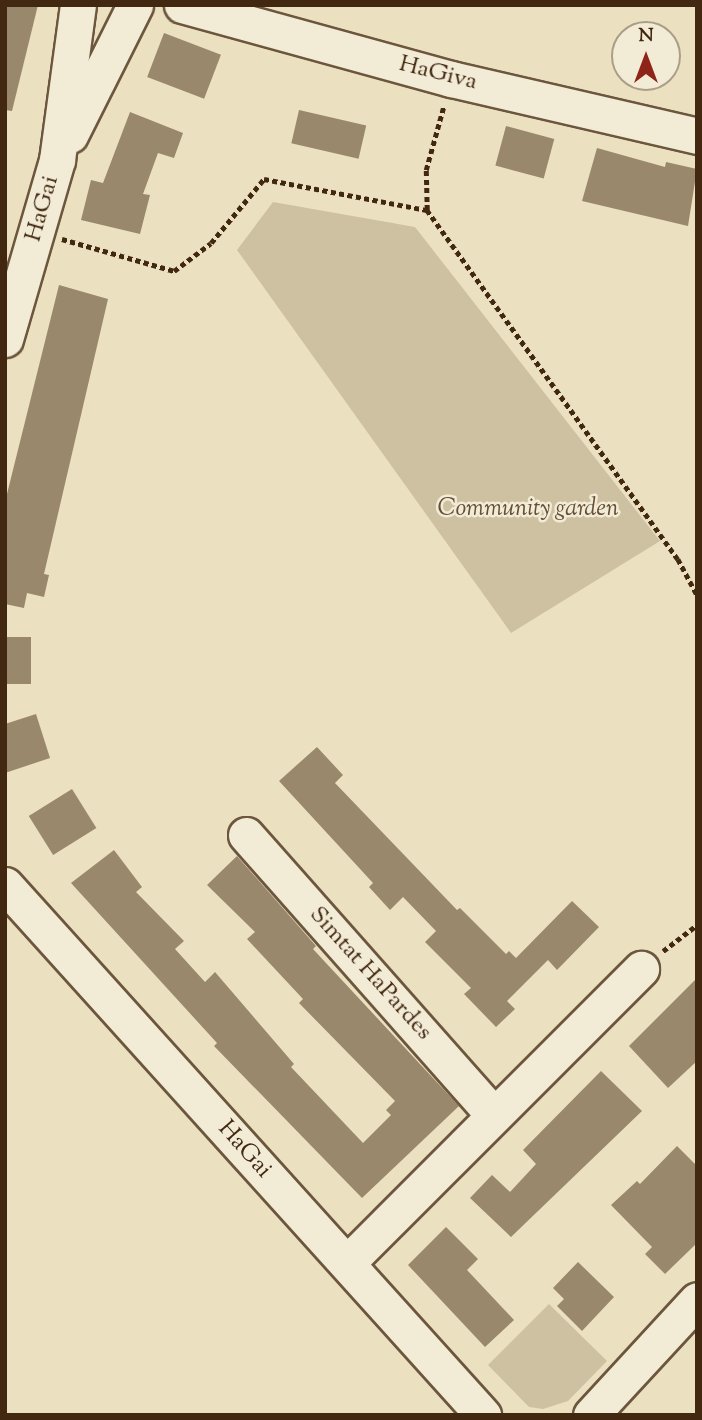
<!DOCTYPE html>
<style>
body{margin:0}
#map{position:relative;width:702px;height:1420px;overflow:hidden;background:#ebe0c0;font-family:"Sorts Mill Goudy",serif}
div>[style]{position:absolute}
.green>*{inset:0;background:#cec1a2}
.building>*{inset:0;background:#9a886c;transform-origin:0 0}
.path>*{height:4.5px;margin-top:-2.25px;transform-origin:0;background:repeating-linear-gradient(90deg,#422811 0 5px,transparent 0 8.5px)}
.roads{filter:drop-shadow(2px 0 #6c563d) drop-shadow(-2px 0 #6c563d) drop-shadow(0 2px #6c563d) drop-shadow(0 -2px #6c563d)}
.minor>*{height:35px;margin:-17.5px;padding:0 17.5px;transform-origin:17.5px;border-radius:17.5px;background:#f2ebd6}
span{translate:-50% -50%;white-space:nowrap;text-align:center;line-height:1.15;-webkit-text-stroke:5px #f2ebd6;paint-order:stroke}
.street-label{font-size:24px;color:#422811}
.park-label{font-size:24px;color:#654e35;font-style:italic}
.frame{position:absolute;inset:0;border:7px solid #422811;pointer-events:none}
.north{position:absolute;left:611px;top:21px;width:70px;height:70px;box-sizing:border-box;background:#f2ebd6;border:2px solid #ac9d87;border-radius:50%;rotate:0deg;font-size:19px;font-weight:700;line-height:28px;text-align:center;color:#422811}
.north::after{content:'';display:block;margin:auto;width:24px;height:32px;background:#8f2418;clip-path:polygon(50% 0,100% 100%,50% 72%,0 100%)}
</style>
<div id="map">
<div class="green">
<div style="clip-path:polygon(273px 202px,415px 227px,660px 541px,511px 633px,237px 250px)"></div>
<div style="clip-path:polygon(549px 1304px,607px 1361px,568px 1401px,543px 1409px,529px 1407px,488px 1365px)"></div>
</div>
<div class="building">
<div style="clip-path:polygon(5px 5px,38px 5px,12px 111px,5px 110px)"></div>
<div style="left:164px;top:33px;width:61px;height:47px;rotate:21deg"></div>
<div style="left:299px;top:110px;width:69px;height:34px;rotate:13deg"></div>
<div style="clip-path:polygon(130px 112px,183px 133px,174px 158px,158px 153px,143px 194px,150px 195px,140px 234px,81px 220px,91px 180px,103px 183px)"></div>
<div style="left:506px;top:126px;width:50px;height:41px;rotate:15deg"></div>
<div style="clip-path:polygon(597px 148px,665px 167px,666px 162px,697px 169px,688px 226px,582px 201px)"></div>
<div style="clip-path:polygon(59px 285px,108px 299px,44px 574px,49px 575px,44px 597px,27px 593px,24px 608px,5px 604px,5px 502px)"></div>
<div style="left:5px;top:637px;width:26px;height:47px"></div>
<div style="clip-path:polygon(36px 714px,50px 758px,5px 773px,5px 724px)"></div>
<div style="clip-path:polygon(317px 747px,343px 775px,335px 783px,457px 910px,460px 908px,506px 954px,509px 951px,516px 958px,572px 901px,599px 927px,557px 970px,548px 960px,507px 1001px,515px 1009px,496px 1027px,464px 994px,471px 988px,425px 942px,436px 931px,403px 897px,390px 910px,369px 887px,373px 883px,279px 781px)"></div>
<div style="left:72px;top:789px;width:46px;height:51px;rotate:58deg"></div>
<div style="clip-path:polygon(114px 850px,142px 887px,136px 892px,184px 941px,175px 949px,205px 982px,215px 972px,294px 1064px,291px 1067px,363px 1143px,391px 1115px,386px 1110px,395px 1101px,299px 1003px,303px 999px,247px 939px,255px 932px,207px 885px,237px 856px,316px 946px,313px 949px,459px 1106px,362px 1198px,214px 1046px,217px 1043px,71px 883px)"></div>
<div style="clip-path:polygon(697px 978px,697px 1061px,668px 1088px,629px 1046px)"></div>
<div style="clip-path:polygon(601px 1071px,642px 1111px,511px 1237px,470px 1198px,492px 1175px,510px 1192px,536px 1164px,523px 1150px)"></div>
<div style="clip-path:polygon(677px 1146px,697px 1166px,697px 1243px,665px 1274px,645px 1254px,652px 1247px,611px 1205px,637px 1181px,640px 1184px)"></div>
<div style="clip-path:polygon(446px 1227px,478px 1259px,467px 1270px,514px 1320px,485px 1347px,408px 1265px)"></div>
<div style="clip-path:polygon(578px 1262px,614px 1297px,582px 1331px,557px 1306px,564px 1299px,553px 1288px)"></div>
</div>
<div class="path">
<div style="left:427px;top:210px;width:40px;rotate:-91.4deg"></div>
<div style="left:426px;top:170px;width:67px;rotate:-74.5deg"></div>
<div style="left:62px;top:239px;width:116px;rotate:15.9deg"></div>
<div style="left:174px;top:271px;width:46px;rotate:-37.1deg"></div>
<div style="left:211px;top:243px;width:83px;rotate:-50.4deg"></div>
<div style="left:264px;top:179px;width:166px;rotate:10.8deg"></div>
<div style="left:427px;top:210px;width:430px;rotate:54.3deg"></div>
<div style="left:678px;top:559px;width:40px;rotate:62deg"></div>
<div style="left:663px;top:951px;width:43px;rotate:-37.4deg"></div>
</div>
<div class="roads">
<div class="minor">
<div style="left:182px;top:5px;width:279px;rotate:15.4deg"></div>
<div style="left:451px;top:79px;width:253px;rotate:13deg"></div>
<div style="left:70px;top:135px;width:145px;rotate:-63.4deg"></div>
<div style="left:5px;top:339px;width:186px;rotate:-73.8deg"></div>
<div style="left:57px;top:160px;width:156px;rotate:-82.3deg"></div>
<div style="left:246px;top:835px;width:373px;rotate:48.5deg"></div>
<div style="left:5px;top:885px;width:714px;rotate:47.95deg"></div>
<div style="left:347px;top:1263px;width:416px;rotate:-45deg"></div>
<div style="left:591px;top:1415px;width:156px;rotate:-47.3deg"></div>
</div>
</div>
<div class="street-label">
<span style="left:438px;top:74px;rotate:14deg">HaGiva</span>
<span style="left:43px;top:209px;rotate:-74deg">HaGai</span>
<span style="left:370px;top:974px;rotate:48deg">Simtat HaPardes</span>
<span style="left:244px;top:1150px;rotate:48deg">HaGai</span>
</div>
<div class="park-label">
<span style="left:528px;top:510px">Community garden</span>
</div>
<div class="frame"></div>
<div class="north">N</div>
</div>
